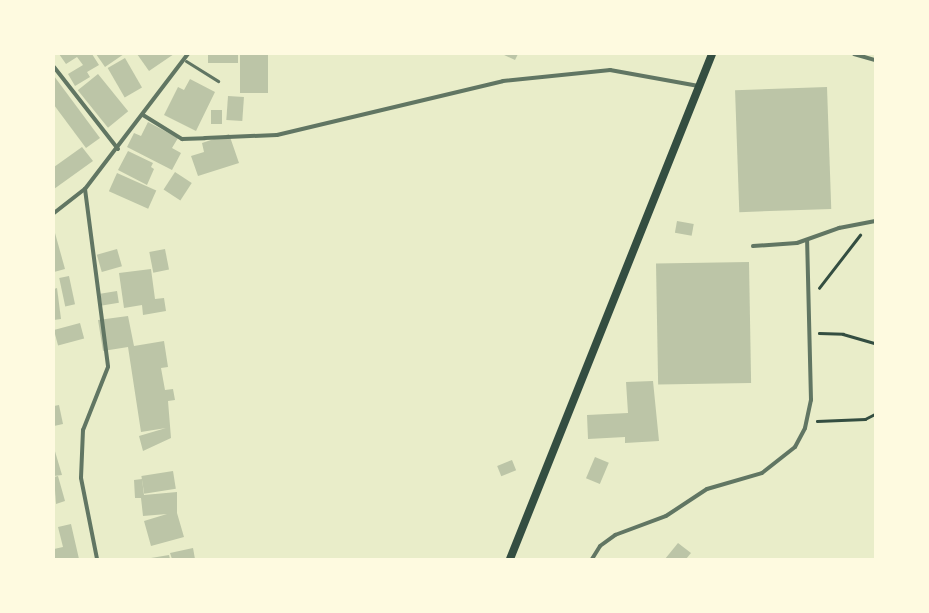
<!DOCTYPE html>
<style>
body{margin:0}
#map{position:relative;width:929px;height:613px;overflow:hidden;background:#e9edc9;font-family:"PT Sans Narrow",sans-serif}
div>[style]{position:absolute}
.building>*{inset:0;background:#bcc5a7;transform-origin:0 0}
.path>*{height:2.5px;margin:-1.25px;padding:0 1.25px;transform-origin:1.25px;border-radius:1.25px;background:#344e41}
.service>*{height:3px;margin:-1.5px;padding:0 1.5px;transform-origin:1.5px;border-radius:1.5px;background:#617663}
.minor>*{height:4px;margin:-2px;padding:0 2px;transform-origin:2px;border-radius:2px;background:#617663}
.secondary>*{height:8px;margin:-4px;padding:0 4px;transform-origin:4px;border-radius:4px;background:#344e41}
span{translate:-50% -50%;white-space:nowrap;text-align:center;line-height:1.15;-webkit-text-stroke:3.5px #fefae0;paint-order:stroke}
.frame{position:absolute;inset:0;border:55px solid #fefae0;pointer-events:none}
</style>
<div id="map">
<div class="building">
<div style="clip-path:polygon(59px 54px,92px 54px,99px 65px,87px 72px,90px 77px,75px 86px,68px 74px,83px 65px,77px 57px,66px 64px)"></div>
<div style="clip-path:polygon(96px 54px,124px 54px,105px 67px)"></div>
<div style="clip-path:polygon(137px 54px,174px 54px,149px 71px)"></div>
<div style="left:208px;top:54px;width:30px;height:9px"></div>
<div style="left:240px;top:54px;width:28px;height:39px"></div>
<div style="clip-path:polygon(502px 54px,518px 54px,515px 60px)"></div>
<div style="left:125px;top:58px;width:34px;height:20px;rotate:60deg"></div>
<div style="left:98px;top:74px;width:48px;height:26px;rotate:51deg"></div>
<div style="clip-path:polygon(54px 76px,100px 138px,86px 148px,54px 105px)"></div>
<div style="clip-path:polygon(190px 79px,215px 92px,196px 131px,164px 115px,178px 87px,184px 90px)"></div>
<div style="left:827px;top:87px;width:122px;height:92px;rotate:88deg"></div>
<div style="left:228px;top:96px;width:16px;height:24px;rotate:4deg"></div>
<div style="left:211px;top:110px;width:11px;height:14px"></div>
<div style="clip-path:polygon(148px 122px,178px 138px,172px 148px,181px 153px,172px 170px,127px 147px,134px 133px,141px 136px)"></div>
<div style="clip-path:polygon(229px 134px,239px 163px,198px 176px,191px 156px,204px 152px,202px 143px)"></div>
<div style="clip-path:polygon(82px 147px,93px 161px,54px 189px,54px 167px)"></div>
<div style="clip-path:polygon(128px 151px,153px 163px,151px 167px,154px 169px,147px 185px,118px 170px)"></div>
<div style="left:175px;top:172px;width:20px;height:21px;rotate:33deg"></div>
<div style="left:117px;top:173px;width:43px;height:20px;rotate:24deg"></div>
<div style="left:677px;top:221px;width:17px;height:12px;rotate:10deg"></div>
<div style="clip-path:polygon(55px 233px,65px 269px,54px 272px,54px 234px)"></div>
<div style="left:117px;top:249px;width:18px;height:21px;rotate:74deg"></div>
<div style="left:165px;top:249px;width:21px;height:16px;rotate:79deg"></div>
<div style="left:749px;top:262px;width:121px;height:93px;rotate:89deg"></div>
<div style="clip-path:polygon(151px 269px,155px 299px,164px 298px,166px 311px,143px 315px,142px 305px,124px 308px,119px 273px)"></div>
<div style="left:69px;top:276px;width:29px;height:10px;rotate:78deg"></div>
<div style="clip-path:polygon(57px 288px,61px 319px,54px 320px,54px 289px)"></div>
<div style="left:117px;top:291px;width:12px;height:17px;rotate:81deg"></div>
<div style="clip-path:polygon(128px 316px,134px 346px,164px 341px,168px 367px,161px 368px,165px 390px,173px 389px,175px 400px,168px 401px,171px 438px,143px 451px,139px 436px,166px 428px,141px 432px,128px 347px,103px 351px,98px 320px)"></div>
<div style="left:80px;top:323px;width:16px;height:27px;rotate:75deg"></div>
<div style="clip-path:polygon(653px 381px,659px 441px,625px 443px,625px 437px,588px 439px,587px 415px,628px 413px,626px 382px)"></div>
<div style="clip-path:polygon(59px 405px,63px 424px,54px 426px,54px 406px)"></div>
<div style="clip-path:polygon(54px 448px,62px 475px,54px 476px)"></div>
<div style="left:595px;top:457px;width:15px;height:23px;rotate:23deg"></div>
<div style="left:512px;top:460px;width:11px;height:16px;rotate:68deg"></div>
<div style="left:173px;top:471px;width:18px;height:32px;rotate:81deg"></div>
<div style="clip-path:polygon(58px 476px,65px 501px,56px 504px,54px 477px)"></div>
<div style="clip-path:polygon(142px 479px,144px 495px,177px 492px,177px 513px,184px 537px,151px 546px,144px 521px,167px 514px,143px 516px,141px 498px,135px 498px,134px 480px)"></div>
<div style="clip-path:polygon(71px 524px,79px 559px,55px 559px,54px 549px,63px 547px,58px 527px)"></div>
<div style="clip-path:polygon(678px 543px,691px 553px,686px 559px,665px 559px)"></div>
<div style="clip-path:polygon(193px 548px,195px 559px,172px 559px,170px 553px)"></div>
<div style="clip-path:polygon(169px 555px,170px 559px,151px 559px,151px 558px)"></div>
</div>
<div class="path">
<div style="left:819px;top:288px;width:67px;rotate:-52.3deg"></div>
<div style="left:819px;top:333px;width:24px;rotate:2deg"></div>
<div style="left:843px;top:334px;width:33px;rotate:16deg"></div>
<div style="left:817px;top:421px;width:48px;rotate:-2.4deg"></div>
<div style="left:865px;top:419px;width:11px;rotate:-27deg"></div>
</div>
<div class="service">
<div style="left:186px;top:61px;width:38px;rotate:32deg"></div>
</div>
<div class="minor">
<div style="left:854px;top:54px;width:22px;rotate:16deg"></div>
<div style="left:54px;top:67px;width:104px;rotate:52deg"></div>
<div style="left:143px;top:115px;width:46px;rotate:31.6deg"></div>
<div style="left:182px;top:139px;width:23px;rotate:-2deg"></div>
<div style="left:205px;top:138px;width:72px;rotate:-2.4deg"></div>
<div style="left:277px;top:135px;width:232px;rotate:-13.4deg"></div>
<div style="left:503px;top:81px;width:108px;rotate:-5.9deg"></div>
<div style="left:610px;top:70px;width:90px;rotate:10.2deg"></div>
<div style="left:85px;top:189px;width:179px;rotate:82.6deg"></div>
<div style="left:108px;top:367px;width:68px;rotate:111.6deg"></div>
<div style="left:83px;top:430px;width:48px;rotate:92.4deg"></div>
<div style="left:81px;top:478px;width:83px;rotate:78.8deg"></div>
<div style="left:54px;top:213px;width:39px;rotate:-38deg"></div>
<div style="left:85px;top:189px;width:170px;rotate:-52.7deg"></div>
<div style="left:753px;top:246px;width:44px;rotate:-3.9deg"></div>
<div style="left:797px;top:243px;width:45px;rotate:-19.7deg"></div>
<div style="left:839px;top:228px;width:37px;rotate:-11deg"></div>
<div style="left:592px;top:559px;width:15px;rotate:-58deg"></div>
<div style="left:600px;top:546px;width:19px;rotate:-36deg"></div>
<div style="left:615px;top:535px;width:54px;rotate:-20.4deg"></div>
<div style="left:666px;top:516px;width:49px;rotate:-33.4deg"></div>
<div style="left:707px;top:489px;width:57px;rotate:-16.2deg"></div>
<div style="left:762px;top:473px;width:42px;rotate:-38.2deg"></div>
<div style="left:795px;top:447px;width:21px;rotate:-62deg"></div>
<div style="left:805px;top:428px;width:29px;rotate:-78deg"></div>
<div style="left:811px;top:400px;width:160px;rotate:-91.4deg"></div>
</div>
<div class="secondary">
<div style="left:510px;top:559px;width:544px;rotate:-68.2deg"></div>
</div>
<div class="frame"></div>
</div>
